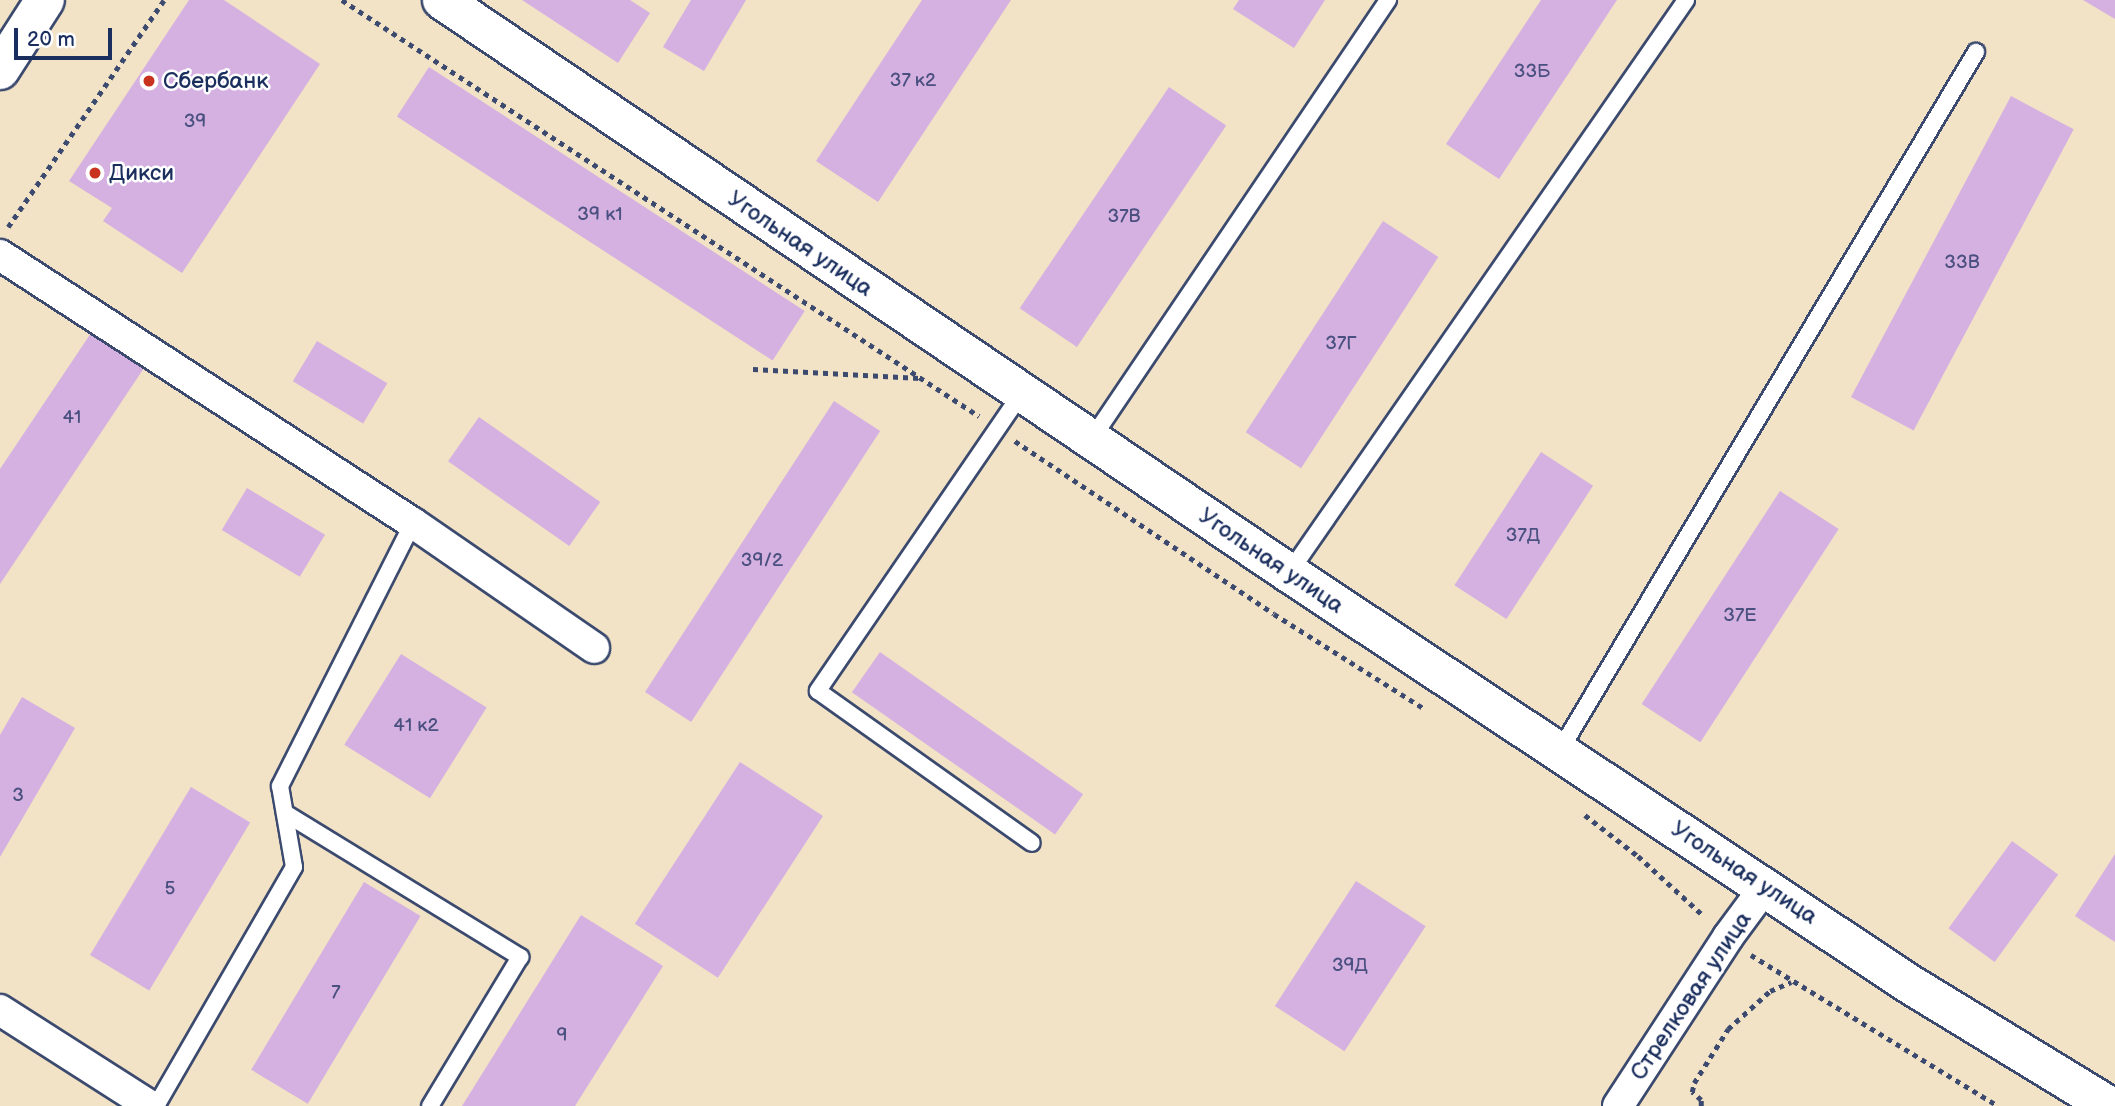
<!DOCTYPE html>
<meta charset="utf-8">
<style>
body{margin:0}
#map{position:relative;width:2115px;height:1106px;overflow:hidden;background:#f2e2c6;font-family:"Balsamiq Sans",sans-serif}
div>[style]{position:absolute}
.building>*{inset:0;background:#d5b1e1;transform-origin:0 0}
.path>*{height:4.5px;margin-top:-2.25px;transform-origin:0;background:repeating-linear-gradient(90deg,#3b4a6e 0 5px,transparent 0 10px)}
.roads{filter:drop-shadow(2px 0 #3b4a6e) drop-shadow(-2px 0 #3b4a6e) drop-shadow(0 2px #3b4a6e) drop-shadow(0 -2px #3b4a6e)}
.lane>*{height:16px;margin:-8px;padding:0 8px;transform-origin:8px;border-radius:8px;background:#fff}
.street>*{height:30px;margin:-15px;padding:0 15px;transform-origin:15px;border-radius:15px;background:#fff}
.secondary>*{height:38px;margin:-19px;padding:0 19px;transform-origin:19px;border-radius:19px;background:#fff}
.dots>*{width:19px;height:19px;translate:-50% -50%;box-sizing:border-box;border:4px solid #fff;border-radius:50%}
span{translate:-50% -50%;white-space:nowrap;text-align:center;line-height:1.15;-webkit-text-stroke:5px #fff;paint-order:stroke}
.number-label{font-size:19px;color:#4a507f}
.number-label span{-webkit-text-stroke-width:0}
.poi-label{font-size:23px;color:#1b2f5e}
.left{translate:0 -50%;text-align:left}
.street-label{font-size:23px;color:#1b2f5e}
.scale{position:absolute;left:14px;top:28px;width:98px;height:32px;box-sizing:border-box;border:4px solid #1b2f5e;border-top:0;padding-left:9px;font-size:21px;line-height:24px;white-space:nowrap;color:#1b2f5e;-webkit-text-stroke:5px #fff;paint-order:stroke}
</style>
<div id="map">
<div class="building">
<div style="clip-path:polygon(189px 0,224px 0,320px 64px,182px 273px,103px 221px,112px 208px,69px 181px)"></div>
<div style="clip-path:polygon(522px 0,630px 0,650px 13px,618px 63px)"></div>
<div style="clip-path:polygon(691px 0,746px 0,704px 71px,663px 47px)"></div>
<div style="clip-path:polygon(922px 0,1011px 0,878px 202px,816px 161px)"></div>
<div style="clip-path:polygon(1239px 0,1325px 0,1294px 48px,1233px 9px)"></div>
<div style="clip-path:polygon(1541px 0,1617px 0,1499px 179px,1446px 144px)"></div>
<div style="clip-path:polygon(2083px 0,2115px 0,2115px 19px)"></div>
<div style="left:429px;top:67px;width:448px;height:59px;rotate:33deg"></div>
<div style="left:1169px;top:87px;width:69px;height:267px;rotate:34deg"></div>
<div style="left:2011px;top:96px;width:71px;height:341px;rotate:28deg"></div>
<div style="left:1383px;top:221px;width:66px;height:252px;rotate:33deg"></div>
<div style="clip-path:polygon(91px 333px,144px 368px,0 584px,0 469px)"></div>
<div style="left:317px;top:341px;width:82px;height:47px;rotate:31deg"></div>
<div style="left:834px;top:401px;width:55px;height:347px;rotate:33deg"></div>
<div style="left:479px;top:417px;width:148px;height:54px;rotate:35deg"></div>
<div style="left:1541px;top:452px;width:62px;height:159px;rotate:33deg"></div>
<div style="left:247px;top:488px;width:91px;height:49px;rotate:31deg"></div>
<div style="left:1780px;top:491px;width:70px;height:254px;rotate:33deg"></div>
<div style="left:880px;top:652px;width:248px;height:49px;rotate:35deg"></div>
<div style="left:401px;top:654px;width:101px;height:107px;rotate:32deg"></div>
<div style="clip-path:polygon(22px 697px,75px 728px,0 857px,0 735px)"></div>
<div style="left:740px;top:762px;width:99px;height:193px;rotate:33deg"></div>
<div style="left:191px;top:787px;width:69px;height:196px;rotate:31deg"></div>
<div style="left:2012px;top:841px;width:57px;height:108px;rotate:36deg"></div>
<div style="clip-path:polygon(2115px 854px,2115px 942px,2075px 916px)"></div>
<div style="left:1356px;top:881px;width:83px;height:149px;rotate:33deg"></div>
<div style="left:364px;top:882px;width:66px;height:219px;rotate:31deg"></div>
<div style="clip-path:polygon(581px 915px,663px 966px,575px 1106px,462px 1106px)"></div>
</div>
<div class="path">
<div style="left:342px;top:0;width:761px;rotate:33.15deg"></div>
<div style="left:8px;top:227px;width:275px;rotate:-55.5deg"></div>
<div style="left:753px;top:369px;width:167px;rotate:3.1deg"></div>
<div style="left:1015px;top:441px;width:311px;rotate:33.7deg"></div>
<div style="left:1274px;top:614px;width:176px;rotate:32.2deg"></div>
<div style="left:1585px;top:815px;width:67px;rotate:37.7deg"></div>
<div style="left:1638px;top:856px;width:89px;rotate:42.3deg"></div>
<div style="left:1751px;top:955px;width:289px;rotate:31.4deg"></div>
<div style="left:1701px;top:1106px;width:6px;rotate:-90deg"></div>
<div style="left:1701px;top:1100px;width:12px;rotate:-138deg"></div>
<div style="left:1692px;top:1092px;width:9px;rotate:-77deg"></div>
<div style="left:1694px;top:1083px;width:64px;rotate:-57.8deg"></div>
<div style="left:1728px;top:1029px;width:57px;rotate:-42.1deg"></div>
<div style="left:1770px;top:991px;width:23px;rotate:-23deg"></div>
</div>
<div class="roads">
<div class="lane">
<div style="left:1021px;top:394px;width:360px;rotate:124.4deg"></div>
<div style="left:818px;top:691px;width:262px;rotate:35.4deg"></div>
<div style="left:1091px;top:440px;width:531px;rotate:-55.98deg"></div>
<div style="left:1289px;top:573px;width:697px;rotate:-55.28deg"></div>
<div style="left:1559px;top:752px;width:815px;rotate:-59.22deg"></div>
<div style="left:285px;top:813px;width:276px;rotate:31.5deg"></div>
<div style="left:520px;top:957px;width:174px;rotate:121.1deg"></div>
<div style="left:156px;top:1106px;width:276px;rotate:-60deg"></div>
<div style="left:294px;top:867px;width:82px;rotate:-99.8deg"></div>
<div style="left:280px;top:786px;width:295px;rotate:-63.2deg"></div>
</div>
<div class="street">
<div style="left:0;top:255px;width:492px;rotate:33deg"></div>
<div style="left:413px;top:523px;width:220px;rotate:34.6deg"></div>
<div style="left:0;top:1010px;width:178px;rotate:32.6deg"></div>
<div style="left:1618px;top:1106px;width:202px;rotate:-56.9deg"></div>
<div style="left:1728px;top:937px;width:62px;rotate:-53.5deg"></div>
</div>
<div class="secondary">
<div style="left:442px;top:0;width:1023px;rotate:34.08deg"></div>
<div style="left:1289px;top:573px;width:746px;rotate:33.52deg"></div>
<div style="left:1911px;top:985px;width:232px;rotate:31.4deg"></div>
<div style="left:0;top:70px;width:83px;rotate:-57.3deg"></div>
</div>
</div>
<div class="dots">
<div style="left:149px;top:81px;background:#c8321e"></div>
<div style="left:95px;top:173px;background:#c8321e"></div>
</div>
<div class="number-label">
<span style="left:1532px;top:72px">33Б</span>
<span style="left:913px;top:81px">37 к2</span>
<span style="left:195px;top:122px">39</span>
<span style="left:600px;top:215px">39 к1</span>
<span style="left:1124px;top:217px">37В</span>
<span style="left:1962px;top:263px">33В</span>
<span style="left:1341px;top:344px">37Г</span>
<span style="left:72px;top:418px">41</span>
<span style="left:1523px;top:536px">37Д</span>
<span style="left:762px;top:561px">39/2</span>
<span style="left:1740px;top:616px">37Е</span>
<span style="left:416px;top:726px">41 к2</span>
<span style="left:18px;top:796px">3</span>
<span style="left:170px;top:889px">5</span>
<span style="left:1350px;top:966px">39Д</span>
<span style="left:336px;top:993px">7</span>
<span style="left:562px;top:1036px">9</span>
</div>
<div class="poi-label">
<span class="left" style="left:163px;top:81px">Сбербанк</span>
<span class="left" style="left:109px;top:173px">Дикси</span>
</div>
<div class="street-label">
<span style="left:800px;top:244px;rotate:34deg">Угольная улица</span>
<span style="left:1271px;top:561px;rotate:34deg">Угольная улица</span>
<span style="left:1744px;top:873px;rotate:33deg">Угольная улица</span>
<span style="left:1691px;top:996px;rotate:-56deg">Стрелковая улица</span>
</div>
<div class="scale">20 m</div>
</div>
